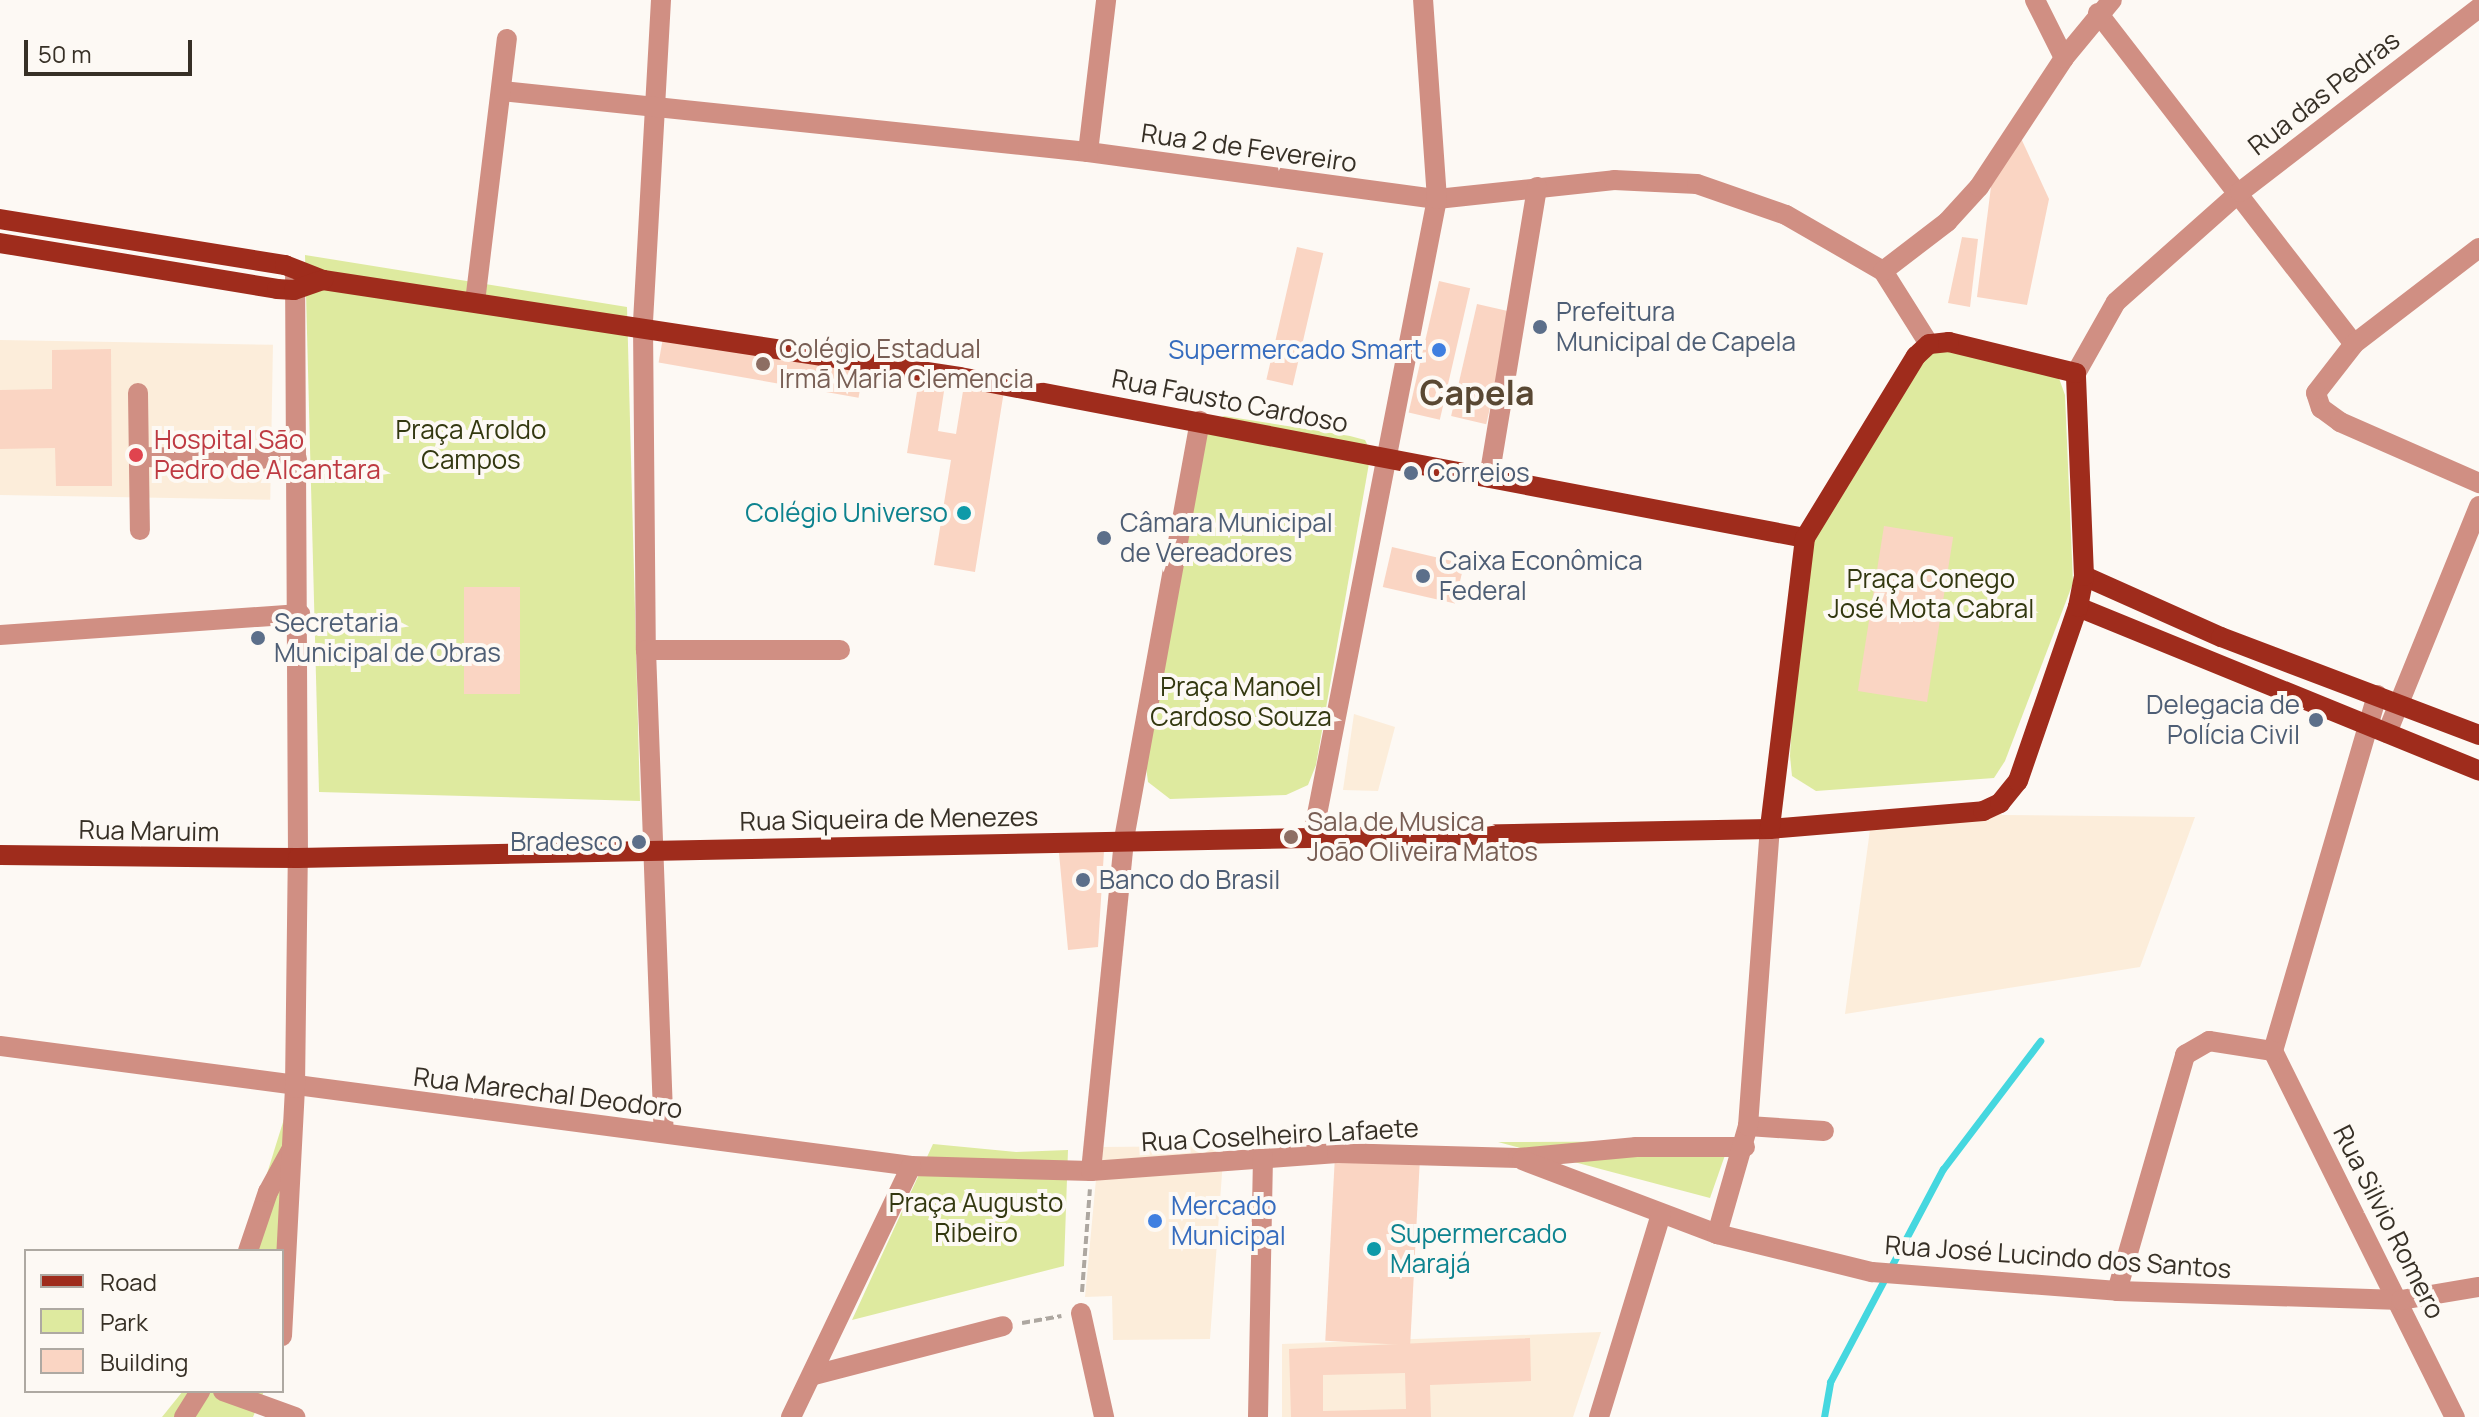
<!DOCTYPE html>
<meta charset="utf-8">
<style>
body{margin:0}
#map{position:relative;width:2479px;height:1417px;overflow:hidden;background:#fdf9f4;font-family:Manrope,sans-serif}
div>[style]{position:absolute}
.built>*{inset:0;background:#fcedda;transform-origin:0 0}
.green>*{inset:0;background:#deea9f}
.stream>*{height:7px;margin:-3.5px;padding:0 3.5px;transform-origin:3.5px;border-radius:3.5px;background:#45d7df}
.building>*{inset:0;background:#fad5c3;transform-origin:0 0}
.path>*{height:4px;margin-top:-2px;transform-origin:0;background:repeating-linear-gradient(90deg,#ada7a0 0 8px,transparent 0 12px)}
.minor>*{height:20px;margin:-10px;padding:0 10px;transform-origin:10px;border-radius:10px;background:#d08f83}
.major>*{height:20px;margin:-10px;padding:0 10px;transform-origin:10px;border-radius:10px;background:#9f2c1c}
.dots>*{width:22px;height:22px;translate:-50% -50%;box-sizing:border-box;border:4px solid #fdf9f4;border-radius:50%}
span{translate:-50% -50%;white-space:nowrap;text-align:center;line-height:1.15;-webkit-text-stroke:8px #fdf9f4;paint-order:stroke}
.street-label{font-size:26px;color:#373026}
.service-label{font-size:26px;color:#4e5e75}
.left{translate:0 -50%;text-align:left}
.right{translate:-100% -50%;text-align:right}
.education-label{font-size:26px;color:#785e54}
.shop-label{font-size:26px;color:#366cbe}
.park-label{font-size:26px;color:#333810}
.health-label{font-size:26px;color:#be3a42}
.culture-label{font-size:26px;color:#0d838f}
.district-label{font-size:34px;color:#594833;font-weight:700}
.legend{position:absolute;left:24px;top:1249px;width:260px;height:144px;box-sizing:border-box;background:#fdf9f4;border:2px solid #aea9a2;margin:0;padding:10px 14px;list-style:none;font-size:24px;color:#373026}
.legend li{display:flex;align-items:center;gap:16px;height:40px}
.legend b{width:40px;border:2px solid #aea9a2}
.scale{position:absolute;left:24px;top:40px;width:168px;height:36px;box-sizing:border-box;border:4px solid #373026;border-top:0;padding-left:10px;font-size:24px;line-height:28px;white-space:nowrap;color:#373026;-webkit-text-stroke:6px #fdf9f4;paint-order:stroke}
</style>
<div id="map">
<div class="built">
<div style="left:0;top:340px;width:273px;height:155px;rotate:1deg"></div>
<div style="clip-path:polygon(1354px 714px,1395px 727px,1378px 791px,1343px 790px)"></div>
<div style="clip-path:polygon(1995px 805px,2002px 815px,2195px 817px,2140px 967px,1845px 1014px,1872px 815px)"></div>
<div style="clip-path:polygon(1224px 1146px,1210px 1339px,1113px 1340px,1112px 1296px,1085px 1297px,1099px 1147px)"></div>
<div style="clip-path:polygon(1601px 1332px,1573px 1417px,1282px 1417px,1282px 1344px)"></div>
</div>
<div class="green">
<div style="clip-path:polygon(305px 255px,627px 307px,640px 801px,319px 792px)"></div>
<div style="clip-path:polygon(1935px 346px,2056px 370px,2065px 395px,2073px 583px,2005px 761px,1994px 778px,1816px 791px,1792px 776px,1790px 756px,1801px 538px)"></div>
<div style="clip-path:polygon(1224px 416px,1350px 436px,1365px 440px,1371px 452px,1316px 765px,1308px 785px,1286px 795px,1170px 799px,1148px 782px,1145px 759px,1205px 440px,1210px 423px)"></div>
<div style="clip-path:polygon(288px 1106px,281px 1251px,243px 1251px)"></div>
<div style="clip-path:polygon(1730px 1141px,1710px 1198px,1498px 1142px)"></div>
<div style="clip-path:polygon(933px 1144px,1016px 1152px,1068px 1150px,1064px 1266px,852px 1320px)"></div>
<div style="clip-path:polygon(183px 1391px,264px 1391px,253px 1417px,162px 1417px)"></div>
</div>
<div class="stream">
<div style="left:1824px;top:1417px;width:36px;rotate:-80deg"></div>
<div style="left:1830px;top:1382px;width:241px;rotate:-62.1deg"></div>
<div style="left:1943px;top:1169px;width:161px;rotate:-52.8deg"></div>
</div>
<div class="building">
<div style="clip-path:polygon(2020px 136px,2049px 199px,2027px 305px,1977px 297px,1993px 171px)"></div>
<div style="clip-path:polygon(1962px 237px,1978px 239px,1970px 307px,1948px 303px)"></div>
<div style="left:1297px;top:247px;width:27px;height:136px;rotate:13deg"></div>
<div style="left:1439px;top:281px;width:32px;height:135px;rotate:13deg"></div>
<div style="left:1477px;top:304px;width:36px;height:115px;rotate:13deg"></div>
<div style="left:664px;top:332px;width:203px;height:31px;rotate:10deg"></div>
<div style="clip-path:polygon(111px 349px,112px 486px,56px 486px,55px 448px,0 449px,0 390px,52px 389px,52px 350px)"></div>
<div style="clip-path:polygon(920px 373px,946px 378px,938px 431px,956px 434px,964px 385px,1004px 391px,975px 572px,934px 565px,951px 460px,907px 453px)"></div>
<div style="left:1884px;top:526px;width:70px;height:167px;rotate:9deg"></div>
<div style="left:1392px;top:547px;width:74px;height:41px;rotate:13deg"></div>
<div style="left:464px;top:587px;width:56px;height:107px"></div>
<div style="clip-path:polygon(1104px 851px,1098px 947px,1068px 950px,1059px 853px)"></div>
<div style="left:1335px;top:1155px;width:85px;height:186px;rotate:3deg"></div>
<div style="clip-path:polygon(evenodd,1530px 1338px,1531px 1381px,1430px 1385px,1431px 1417px,1291px 1417px,1289px 1349px,1530px 1338px,1405px 1373px,1406px 1409px,1323px 1411px,1323px 1375px,1405px 1373px)"></div>
</div>
<div class="path">
<div style="left:1082px;top:1292px;width:103px;rotate:-85.6deg"></div>
<div style="left:1022px;top:1323px;width:40px;rotate:-10deg"></div>
</div>
<div class="minor">
<div style="left:661px;top:0;width:325px;rotate:93.2deg"></div>
<div style="left:643px;top:325px;width:325px;rotate:89.5deg"></div>
<div style="left:646px;top:650px;width:483px;rotate:87.9deg"></div>
<div style="left:2035px;top:0;width:65px;rotate:63.4deg"></div>
<div style="left:2098px;top:13px;width:418px;rotate:52.3deg"></div>
<div style="left:502px;top:91px;width:589px;rotate:5.94deg"></div>
<div style="left:1088px;top:152px;width:352px;rotate:7.7deg"></div>
<div style="left:1437px;top:199px;width:178px;rotate:-6.1deg"></div>
<div style="left:1614px;top:180px;width:83px;rotate:2.8deg"></div>
<div style="left:1697px;top:184px;width:94px;rotate:19.2deg"></div>
<div style="left:1786px;top:215px;width:112px;rotate:30deg"></div>
<div style="left:1883px;top:271px;width:86px;rotate:57.8deg"></div>
<div style="left:1088px;top:152px;width:153px;rotate:-83.2deg"></div>
<div style="left:2479px;top:248px;width:158px;rotate:142.5deg"></div>
<div style="left:2354px;top:344px;width:62px;rotate:127.8deg"></div>
<div style="left:2316px;top:393px;width:16px;rotate:72deg"></div>
<div style="left:2321px;top:408px;width:24px;rotate:36deg"></div>
<div style="left:2340px;top:422px;width:152px;rotate:23.7deg"></div>
<div style="left:1883px;top:271px;width:81px;rotate:-37.4deg"></div>
<div style="left:1947px;top:222px;width:47px;rotate:-47.6deg"></div>
<div style="left:1979px;top:187px;width:154px;rotate:-56.6deg"></div>
<div style="left:2064px;top:58px;width:75px;rotate:-50.4deg"></div>
<div style="left:475px;top:302px;width:265px;rotate:-83.1deg"></div>
<div style="left:2076px;top:373px;width:81px;rotate:-60.6deg"></div>
<div style="left:2116px;top:302px;width:166px;rotate:-41.6deg"></div>
<div style="left:2240px;top:192px;width:302px;rotate:-37.6deg"></div>
<div style="left:138px;top:393px;width:137px;rotate:89.2deg"></div>
<div style="left:138px;top:457px;width:159px;rotate:0.7deg"></div>
<div style="left:1489px;top:478px;width:295px;rotate:-80.6deg"></div>
<div style="left:0;top:635px;width:301px;rotate:-4deg"></div>
<div style="left:646px;top:650px;width:194px"></div>
<div style="left:2387px;top:733px;width:245px;rotate:-67.9deg"></div>
<div style="left:1313px;top:835px;width:648px;rotate:-78.97deg"></div>
<div style="left:1437px;top:199px;width:199px;rotate:-94deg"></div>
<div style="left:0;top:1046px;width:919px;rotate:7.5deg"></div>
<div style="left:911px;top:1166px;width:180px;rotate:1.6deg"></div>
<div style="left:1091px;top:1171px;width:247px;rotate:-4.2deg"></div>
<div style="left:1337px;top:1153px;width:181px;rotate:1.6deg"></div>
<div style="left:1518px;top:1158px;width:119px;rotate:-5.3deg"></div>
<div style="left:1636px;top:1147px;width:109px"></div>
<div style="left:2273px;top:1051px;width:409px;rotate:63.6deg"></div>
<div style="left:2273px;top:1051px;width:371px;rotate:-73.7deg"></div>
<div style="left:1748px;top:1126px;width:76px;rotate:3.8deg"></div>
<div style="left:1522px;top:1160px;width:209px;rotate:20.8deg"></div>
<div style="left:1717px;top:1234px;width:160px;rotate:13.8deg"></div>
<div style="left:1872px;top:1272px;width:246px;rotate:4.4deg"></div>
<div style="left:2117px;top:1291px;width:284px;rotate:1.8deg"></div>
<div style="left:2401px;top:1300px;width:79px;rotate:-9.5deg"></div>
<div style="left:1091px;top:1171px;width:334px;rotate:-84.3deg"></div>
<div style="left:1124px;top:839px;width:425px;rotate:-79.7deg"></div>
<div style="left:1717px;top:1234px;width:112px;rotate:-74deg"></div>
<div style="left:1748px;top:1126px;width:298px;rotate:-85.8deg"></div>
<div style="left:248px;top:1251px;width:62px;rotate:-71.3deg"></div>
<div style="left:268px;top:1192px;width:46px;rotate:-61.2deg"></div>
<div style="left:2117px;top:1291px;width:246px;rotate:-73.9deg"></div>
<div style="left:2185px;top:1055px;width:28px;rotate:-30deg"></div>
<div style="left:2209px;top:1041px;width:65px;rotate:8.9deg"></div>
<div style="left:1081px;top:1313px;width:107px;rotate:77.5deg"></div>
<div style="left:282px;top:1336px;width:248px;rotate:-87deg"></div>
<div style="left:295px;top:1088px;width:230px;rotate:-89.3deg"></div>
<div style="left:298px;top:858px;width:586px;rotate:-90.29deg"></div>
<div style="left:814px;top:1375px;width:195px;rotate:-14.5deg"></div>
<div style="left:223px;top:1391px;width:77px;rotate:19.9deg"></div>
<div style="left:184px;top:1417px;width:31px;rotate:-58deg"></div>
<div style="left:791px;top:1417px;width:278px;rotate:-64.4deg"></div>
<div style="left:1258px;top:1417px;width:260px;rotate:-88.9deg"></div>
<div style="left:1599px;top:1417px;width:212px;rotate:-73deg"></div>
</div>
<div class="major">
<div style="left:0;top:219px;width:289px;rotate:9.2deg"></div>
<div style="left:285px;top:265px;width:41px;rotate:21.5deg"></div>
<div style="left:323px;top:280px;width:644px;rotate:8.66deg"></div>
<div style="left:960px;top:377px;width:860px;rotate:10.79deg"></div>
<div style="left:0;top:243px;width:281px;rotate:9.4deg"></div>
<div style="left:277px;top:289px;width:17px;rotate:3deg"></div>
<div style="left:294px;top:290px;width:31px;rotate:-19deg"></div>
<div style="left:2084px;top:576px;width:150px;rotate:24deg"></div>
<div style="left:2221px;top:637px;width:276px;rotate:20.8deg"></div>
<div style="left:2078px;top:607px;width:433px;rotate:22.2deg"></div>
<div style="left:0;top:855px;width:298px;rotate:0.6deg"></div>
<div style="left:298px;top:858px;width:1472px;rotate:-1.13deg"></div>
<div style="left:1770px;top:829px;width:214px;rotate:-4.8deg"></div>
<div style="left:1983px;top:811px;width:19px;rotate:-25deg"></div>
<div style="left:2000px;top:803px;width:28px;rotate:-51deg"></div>
<div style="left:2018px;top:781px;width:184px;rotate:-71deg"></div>
<div style="left:2078px;top:607px;width:32px;rotate:-79deg"></div>
<div style="left:2084px;top:576px;width:203px;rotate:-92.3deg"></div>
<div style="left:2076px;top:373px;width:131px;rotate:-166.3deg"></div>
<div style="left:1949px;top:342px;width:20px;rotate:174deg"></div>
<div style="left:1929px;top:344px;width:18px;rotate:137deg"></div>
<div style="left:1916px;top:356px;width:213px;rotate:121.4deg"></div>
<div style="left:1805px;top:538px;width:293px;rotate:96.9deg"></div>
</div>
<div class="dots">
<div style="left:1540px;top:327px;background:#5c6f8a"></div>
<div style="left:1439px;top:350px;background:#3f7fe0"></div>
<div style="left:763px;top:364px;background:#8d6e63"></div>
<div style="left:136px;top:455px;background:#e0444e"></div>
<div style="left:1411px;top:473px;background:#5c6f8a"></div>
<div style="left:964px;top:513px;background:#0f9aa8"></div>
<div style="left:1104px;top:538px;background:#5c6f8a"></div>
<div style="left:1423px;top:576px;background:#5c6f8a"></div>
<div style="left:258px;top:638px;background:#5c6f8a"></div>
<div style="left:2316px;top:720px;background:#5c6f8a"></div>
<div style="left:1291px;top:837px;background:#8d6e63"></div>
<div style="left:639px;top:842px;background:#5c6f8a"></div>
<div style="left:1083px;top:880px;background:#5c6f8a"></div>
<div style="left:1155px;top:1221px;background:#3f7fe0"></div>
<div style="left:1374px;top:1249px;background:#0f9aa8"></div>
</div>
<div class="street-label">
<span style="left:2324px;top:93px;rotate:-38deg">Rua das Pedras</span>
<span style="left:1249px;top:148px;rotate:8deg">Rua 2 de Fevereiro</span>
<span style="left:1230px;top:401px;rotate:11deg">Rua Fausto Cardoso</span>
<span style="left:889px;top:819px;rotate:-1deg">Rua Siqueira de Menezes</span>
<span style="left:149px;top:831px;rotate:1deg">Rua Maruim</span>
<span style="left:548px;top:1093px;rotate:7deg">Rua Marechal Deodoro</span>
<span style="left:1280px;top:1135px;rotate:-3deg">Rua Coselheiro Lafaete</span>
<span style="left:2389px;top:1222px;rotate:63deg">Rua Silvio Romero</span>
<span style="left:2058px;top:1257px;rotate:4deg">Rua José Lucindo dos Santos</span>
</div>
<div class="service-label">
<span class="left" style="left:1556px;top:327px">Prefeitura<br>Municipal de Capela</span>
<span class="left" style="left:1427px;top:473px">Correios</span>
<span class="left" style="left:1120px;top:538px">Câmara Municipal<br>de Vereadores</span>
<span class="left" style="left:1439px;top:576px">Caixa Econômica<br>Federal</span>
<span class="left" style="left:274px;top:638px">Secretaria<br>Municipal de Obras</span>
<span class="right" style="left:2300px;top:720px">Delegacia de<br>Polícia Civil</span>
<span class="right" style="left:623px;top:842px">Bradesco</span>
<span class="left" style="left:1099px;top:880px">Banco do Brasil</span>
</div>
<div class="education-label">
<span class="left" style="left:779px;top:364px">Colégio Estadual<br>Irmã Maria Clemencia</span>
<span class="left" style="left:1307px;top:837px">Sala de Musica<br>João Oliveira Matos</span>
</div>
<div class="shop-label">
<span class="right" style="left:1423px;top:350px">Supermercado Smart</span>
<span class="left" style="left:1171px;top:1221px">Mercado<br>Municipal</span>
</div>
<div class="park-label">
<span style="left:471px;top:445px">Praça Aroldo<br>Campos</span>
<span style="left:1931px;top:594px">Praça Conego<br>José Mota Cabral</span>
<span style="left:1241px;top:702px">Praça Manoel<br>Cardoso Souza</span>
<span style="left:976px;top:1218px">Praça Augusto<br>Ribeiro</span>
</div>
<div class="health-label">
<span class="left" style="left:154px;top:455px">Hospital São<br>Pedro de Alcantara</span>
</div>
<div class="culture-label">
<span class="right" style="left:948px;top:513px">Colégio Universo</span>
<span class="left" style="left:1390px;top:1249px">Supermercado<br>Marajá</span>
</div>
<div class="district-label">
<span style="left:1477px;top:393px">Capela</span>
</div>
<ul class="legend">
<li><b style="height:10px;background:#9f2c1c"></b>Road</li>
<li><b style="height:22px;background:#deea9f"></b>Park</li>
<li><b style="height:22px;background:#fad5c3"></b>Building</li>
</ul>
<div class="scale">50 m</div>
</div>
